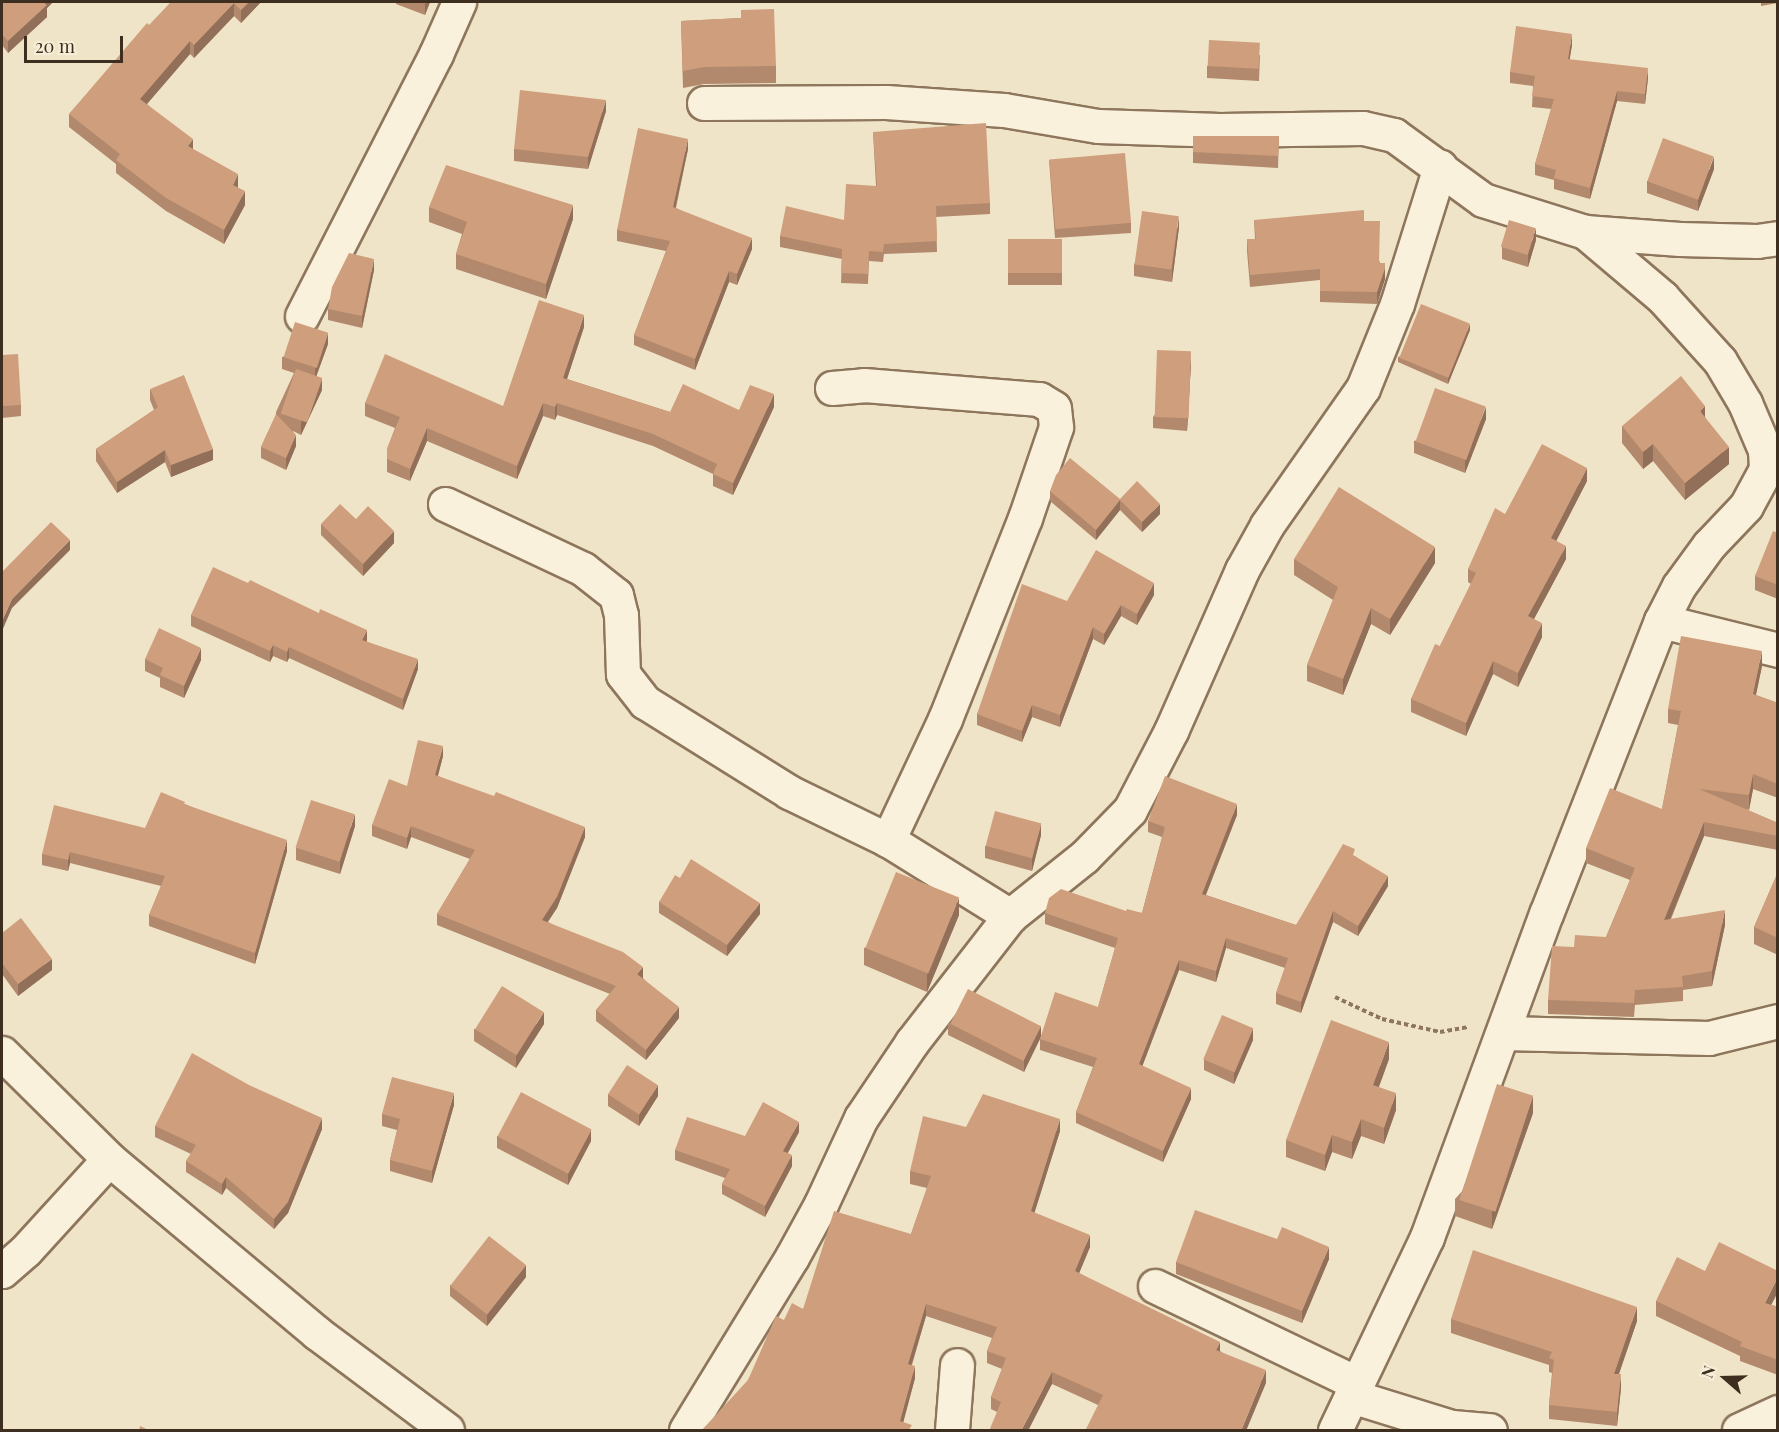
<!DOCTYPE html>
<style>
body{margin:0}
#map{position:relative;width:1779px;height:1432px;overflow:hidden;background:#f0e4c8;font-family:"Playfair Display",serif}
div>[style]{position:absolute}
.path>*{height:4px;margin-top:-2px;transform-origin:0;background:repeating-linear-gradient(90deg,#8d765c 0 4.5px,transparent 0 7.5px)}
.roads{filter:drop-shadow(2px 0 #8d765c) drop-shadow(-2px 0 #8d765c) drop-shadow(0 2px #8d765c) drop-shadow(0 -2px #8d765c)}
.minor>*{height:33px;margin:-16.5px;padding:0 16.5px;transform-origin:16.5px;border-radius:16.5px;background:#faf1dc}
.wall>*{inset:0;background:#b2896c;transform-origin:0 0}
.shaded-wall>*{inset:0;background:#916f58}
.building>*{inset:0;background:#cf9f7d;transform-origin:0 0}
span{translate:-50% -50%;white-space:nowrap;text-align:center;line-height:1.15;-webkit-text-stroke:4.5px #f7eed8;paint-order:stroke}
.frame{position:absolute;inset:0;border:3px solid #3d2e20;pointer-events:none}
.north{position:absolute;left:1695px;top:1348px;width:60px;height:60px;-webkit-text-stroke:4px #f7eed8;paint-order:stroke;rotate:290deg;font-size:16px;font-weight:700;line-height:24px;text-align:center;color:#3d2e20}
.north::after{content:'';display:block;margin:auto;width:21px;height:27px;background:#3d2e20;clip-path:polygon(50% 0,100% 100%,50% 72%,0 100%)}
.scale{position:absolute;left:24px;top:36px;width:99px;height:27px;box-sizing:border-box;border:3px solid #3d2e20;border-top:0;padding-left:8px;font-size:18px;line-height:21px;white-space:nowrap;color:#3d2e20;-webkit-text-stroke:4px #f7eed8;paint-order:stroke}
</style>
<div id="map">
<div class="path">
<div style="left:1335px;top:997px;width:52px;rotate:25.1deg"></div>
<div style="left:1382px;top:1019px;width:59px;rotate:12.6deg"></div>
<div style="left:1440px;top:1032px;width:28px;rotate:-10deg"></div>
</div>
<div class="roads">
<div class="minor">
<div style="left:704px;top:103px;width:182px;rotate:-0.3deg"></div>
<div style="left:886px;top:102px;width:118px;rotate:3.9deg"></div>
<div style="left:1004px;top:110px;width:95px;rotate:9.7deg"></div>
<div style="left:1098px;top:126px;width:122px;rotate:1.9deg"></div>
<div style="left:1220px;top:130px;width:143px;rotate:-0.8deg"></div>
<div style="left:1363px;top:128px;width:32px;rotate:13deg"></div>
<div style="left:1394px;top:135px;width:110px;rotate:36.1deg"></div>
<div style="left:1483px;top:200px;width:107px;rotate:17.4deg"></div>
<div style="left:1585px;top:232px;width:95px;rotate:4.2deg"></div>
<div style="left:1680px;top:239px;width:77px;rotate:1.5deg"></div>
<div style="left:1757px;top:241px;width:21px;rotate:-8deg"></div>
<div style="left:302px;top:316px;width:294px;rotate:-62.9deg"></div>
<div style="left:436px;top:54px;width:57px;rotate:-66.1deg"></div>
<div style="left:832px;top:388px;width:32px;rotate:-5deg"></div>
<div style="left:864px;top:385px;width:176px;rotate:4.6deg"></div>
<div style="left:1039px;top:399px;width:17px;rotate:31deg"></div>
<div style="left:1054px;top:408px;width:19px;rotate:84deg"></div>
<div style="left:1056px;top:427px;width:96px;rotate:108.8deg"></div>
<div style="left:1025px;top:518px;width:216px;rotate:111.7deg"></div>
<div style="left:945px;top:719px;width:134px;rotate:115.2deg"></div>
<div style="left:445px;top:504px;width:153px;rotate:25.2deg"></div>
<div style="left:583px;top:569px;width:42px;rotate:38.2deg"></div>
<div style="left:616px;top:595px;width:21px;rotate:76deg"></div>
<div style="left:621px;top:615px;width:59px;rotate:88.1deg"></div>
<div style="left:623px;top:674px;width:36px;rotate:52deg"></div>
<div style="left:645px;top:702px;width:170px;rotate:32deg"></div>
<div style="left:789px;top:792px;width:110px;rotate:25.9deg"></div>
<div style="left:888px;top:840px;width:144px;rotate:31.9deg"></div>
<div style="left:1661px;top:621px;width:121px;rotate:13.9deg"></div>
<div style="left:1503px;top:1033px;width:206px;rotate:1.4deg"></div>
<div style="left:1709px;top:1038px;width:71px;rotate:-13.8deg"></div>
<div style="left:2px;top:1053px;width:151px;rotate:44.7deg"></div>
<div style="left:109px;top:1159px;width:271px;rotate:39.9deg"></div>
<div style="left:317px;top:1333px;width:162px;rotate:36.7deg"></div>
<div style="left:2px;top:1271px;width:32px;rotate:-41deg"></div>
<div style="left:26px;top:1250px;width:123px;rotate:-47.6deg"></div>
<div style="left:1155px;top:1286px;width:224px;rotate:25.7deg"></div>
<div style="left:1351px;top:1396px;width:106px;rotate:17.1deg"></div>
<div style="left:1452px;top:1427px;width:38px;rotate:5deg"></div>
<div style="left:686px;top:1430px;width:203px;rotate:-58.5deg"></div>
<div style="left:792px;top:1257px;width:60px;rotate:-61.3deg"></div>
<div style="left:821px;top:1204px;width:95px;rotate:-65.1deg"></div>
<div style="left:861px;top:1118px;width:92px;rotate:-56.1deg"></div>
<div style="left:912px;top:1042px;width:160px;rotate:-52.1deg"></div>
<div style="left:1010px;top:916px;width:95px;rotate:-38.6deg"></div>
<div style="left:1084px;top:857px;width:66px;rotate:-45.6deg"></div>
<div style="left:1130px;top:810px;width:89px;rotate:-62.6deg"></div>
<div style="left:1171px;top:731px;width:176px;rotate:-66.2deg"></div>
<div style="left:1242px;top:570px;width:51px;rotate:-60.9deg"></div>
<div style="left:1267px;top:525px;width:167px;rotate:-55deg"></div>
<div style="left:1363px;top:388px;width:91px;rotate:-68deg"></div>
<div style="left:1397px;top:304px;width:144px;rotate:-72.6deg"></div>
<div style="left:952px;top:1430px;width:65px;rotate:-85.6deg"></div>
<div style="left:1335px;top:1430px;width:214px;rotate:-64.5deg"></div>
<div style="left:1427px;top:1237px;width:344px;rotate:-69.8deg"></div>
<div style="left:1546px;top:914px;width:315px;rotate:-68.6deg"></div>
<div style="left:1661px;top:621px;width:39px;rotate:-63deg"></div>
<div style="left:1679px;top:586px;width:51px;rotate:-53.8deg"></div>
<div style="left:1709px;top:545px;width:54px;rotate:-46.5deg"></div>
<div style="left:1746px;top:506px;width:42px;rotate:-61.6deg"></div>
<div style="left:1766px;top:469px;width:19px;rotate:-93deg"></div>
<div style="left:1765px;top:450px;width:51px;rotate:-113.1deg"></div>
<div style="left:1745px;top:403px;width:49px;rotate:-120.8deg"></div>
<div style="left:1720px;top:361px;width:86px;rotate:-132.2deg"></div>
<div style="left:1662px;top:297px;width:101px;rotate:-139.8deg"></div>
<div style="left:1739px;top:1430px;width:43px;rotate:-24.8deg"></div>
</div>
</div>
<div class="wall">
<div style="clip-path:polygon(2px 2px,53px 2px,47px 8px,47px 17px,8px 53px,2px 45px)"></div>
<div style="clip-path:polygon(171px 2px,261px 2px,241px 23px,234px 16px,194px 58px,190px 54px,147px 104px,193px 149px,238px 188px,245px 205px,224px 244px,166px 211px,116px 173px,116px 164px,69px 127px,69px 114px)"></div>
<div style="clip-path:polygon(396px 2px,430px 2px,425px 15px,396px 4px)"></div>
<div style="clip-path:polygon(1761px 2px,1778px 2px,1778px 3px,1761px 6px)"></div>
<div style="clip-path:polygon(741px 18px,776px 66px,776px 83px,704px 84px,683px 88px,681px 21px)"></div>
<div style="clip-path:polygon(1572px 45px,1569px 60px,1648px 78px,1645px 104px,1617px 101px,1590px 199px,1554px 189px,1554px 180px,1535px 175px,1535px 164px,1551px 109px,1532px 107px,1533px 86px,1510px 83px,1510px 72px)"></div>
<div style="clip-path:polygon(1260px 55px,1259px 81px,1207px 78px,1207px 66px)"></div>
<div style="clip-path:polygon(606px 111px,588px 169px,514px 161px,514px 149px)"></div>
<div style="clip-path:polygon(873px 132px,990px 203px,990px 214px,936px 217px,937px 252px,884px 254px,883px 262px,869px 261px,868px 284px,841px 283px,842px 259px,780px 247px,780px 236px,844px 220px,876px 186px)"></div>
<div style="clip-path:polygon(1193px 136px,1279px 136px,1278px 168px,1193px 163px)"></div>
<div style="clip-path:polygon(688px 149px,676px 208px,752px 249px,737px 285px,729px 282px,695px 370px,634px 345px,634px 335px,666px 251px,617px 241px,617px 230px)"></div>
<div style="clip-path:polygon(1049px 160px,1131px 223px,1131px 233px,1055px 238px)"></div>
<div style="clip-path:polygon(1714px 169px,1698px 211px,1647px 193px,1647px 181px)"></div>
<div style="clip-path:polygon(429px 207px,573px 219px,546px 299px,456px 269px,456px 254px,462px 234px,429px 222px)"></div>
<div style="clip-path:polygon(1254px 220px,1364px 221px,1380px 263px,1385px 263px,1385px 279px,1377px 304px,1320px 302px,1320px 280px,1250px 287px,1247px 251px,1247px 239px,1255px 239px)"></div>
<div style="clip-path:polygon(1179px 227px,1172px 282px,1134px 276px,1134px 264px)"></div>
<div style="left:1008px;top:239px;width:54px;height:46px"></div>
<div style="clip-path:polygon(1536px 240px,1528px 267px,1502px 259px,1502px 247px)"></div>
<div style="clip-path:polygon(374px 270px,362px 328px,328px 320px,328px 309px)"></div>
<div style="clip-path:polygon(584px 327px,567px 379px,670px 412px,739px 410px,774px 407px,733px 495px,713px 486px,713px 474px,653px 446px,557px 415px,555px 420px,543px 416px,517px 479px,427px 441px,410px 481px,387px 472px,387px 449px,395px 428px,365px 416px,365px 403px,503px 406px)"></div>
<div style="clip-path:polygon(1470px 330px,1448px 384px,1398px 362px,1398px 357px)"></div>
<div style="clip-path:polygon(328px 344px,316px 376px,322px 390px,301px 435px,293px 431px,296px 446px,286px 470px,261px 458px,261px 447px,276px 415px,276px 412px,294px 373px,282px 369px,282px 357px)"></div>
<div style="clip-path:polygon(2px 355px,21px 405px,21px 416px,2px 418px)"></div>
<div style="clip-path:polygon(1778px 360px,1778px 375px,1776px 373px,1776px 361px)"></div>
<div style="clip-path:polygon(1191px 363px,1187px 431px,1153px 428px,1153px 417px)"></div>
<div style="clip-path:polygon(150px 389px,213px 460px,171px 477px,165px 462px,117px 493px,96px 461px,96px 449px,154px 410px,150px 400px)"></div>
<div style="clip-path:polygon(1705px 417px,1729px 464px,1685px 500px,1653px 461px,1643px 469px,1622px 443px,1622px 426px)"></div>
<div style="clip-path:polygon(1486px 419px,1465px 473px,1414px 453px,1414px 441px)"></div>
<div style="clip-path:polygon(1587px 481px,1556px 541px,1566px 559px,1534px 619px,1542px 637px,1518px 687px,1493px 674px,1466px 736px,1411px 712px,1411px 699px,1440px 646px,1471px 584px,1468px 582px,1468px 569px,1505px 514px)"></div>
<div style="clip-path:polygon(1050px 491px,1120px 499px,1160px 514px,1142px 532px,1120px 510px,1096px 540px,1050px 501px)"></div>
<div style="clip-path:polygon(321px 524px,394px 543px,363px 576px,321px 535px)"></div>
<div style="clip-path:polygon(1778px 533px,1778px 599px,1755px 590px,1755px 576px)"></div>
<div style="clip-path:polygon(1294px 559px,1435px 563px,1390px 635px,1371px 624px,1343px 695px,1307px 681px,1307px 665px,1333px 600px,1294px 575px)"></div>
<div style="clip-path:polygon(1154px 595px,1137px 625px,1121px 616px,1104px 645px,1093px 639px,1060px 727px,1032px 717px,1022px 742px,977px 725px,977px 714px,1067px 601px)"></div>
<div style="clip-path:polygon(191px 615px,367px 640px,366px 641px,418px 669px,403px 710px,289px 658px,287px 662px,273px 656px,270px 662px,191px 626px)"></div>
<div style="clip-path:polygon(145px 659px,201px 660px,184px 698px,160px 687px,160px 678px,145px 671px)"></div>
<div style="clip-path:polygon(1762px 666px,1756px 695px,1778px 703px,1778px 798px,1753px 789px,1749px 810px,1745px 809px,1778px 823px,1778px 850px,1704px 836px,1671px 919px,1725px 925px,1712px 986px,1683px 990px,1683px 1001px,1635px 1005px,1634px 1017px,1548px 1014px,1548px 1000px,1574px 947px,1606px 937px,1630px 880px,1586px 863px,1586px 848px,1662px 809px,1678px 725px,1668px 723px,1668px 709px)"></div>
<div style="clip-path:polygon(443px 756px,438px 776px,585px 837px,557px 908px,548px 922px,643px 978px,679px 1018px,646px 1060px,596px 1021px,596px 1010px,610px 994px,437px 925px,437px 914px,470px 859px,411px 837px,407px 849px,372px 836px,372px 825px,407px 786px)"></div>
<div style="clip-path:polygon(185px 804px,287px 851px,255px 964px,149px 926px,149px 915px,161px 886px,70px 863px,68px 871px,42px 865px,42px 854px,145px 828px)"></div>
<div style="clip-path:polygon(1237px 815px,1206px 895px,1296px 925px,1355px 856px,1388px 886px,1358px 936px,1333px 922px,1301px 1013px,1276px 1004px,1276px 993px,1285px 968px,1226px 948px,1216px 982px,1179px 970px,1142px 1066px,1191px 1099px,1163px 1162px,1076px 1123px,1076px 1112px,1093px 1067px,1040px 1050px,1040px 1039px,1098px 1007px,1115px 948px,1045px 924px,1045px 913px,1126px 911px,1142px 913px,1162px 837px,1148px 832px,1148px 821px)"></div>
<div style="clip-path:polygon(355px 826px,340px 874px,296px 860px,296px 848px)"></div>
<div style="clip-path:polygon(1041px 835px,1032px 871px,985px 858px,985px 846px)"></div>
<div style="clip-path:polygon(1778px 872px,1778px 955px,1754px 944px,1754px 927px)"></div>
<div style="clip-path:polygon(680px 878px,760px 914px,727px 956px,659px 913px,659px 902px)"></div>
<div style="clip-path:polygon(959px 915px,927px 992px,864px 965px,864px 948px)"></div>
<div style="clip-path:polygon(2px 933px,52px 970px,18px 996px,2px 974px)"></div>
<div style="clip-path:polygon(948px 1023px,1041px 1026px,1024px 1072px,948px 1035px)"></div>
<div style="clip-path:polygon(544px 1024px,516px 1068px,474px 1041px,474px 1029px)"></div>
<div style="clip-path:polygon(1253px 1040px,1234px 1084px,1204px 1070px,1204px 1059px)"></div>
<div style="clip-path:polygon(1389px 1059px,1379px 1087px,1396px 1110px,1384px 1144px,1361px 1136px,1352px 1159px,1332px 1152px,1325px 1171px,1286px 1157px,1286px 1140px)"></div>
<div style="clip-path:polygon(608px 1094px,658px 1096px,639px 1126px,608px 1106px)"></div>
<div style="clip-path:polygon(454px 1105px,432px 1183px,390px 1171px,390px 1160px,397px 1130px,382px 1126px,382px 1114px)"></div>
<div style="clip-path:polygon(1533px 1113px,1492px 1229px,1455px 1216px,1455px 1199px)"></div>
<div style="clip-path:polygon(155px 1126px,322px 1129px,288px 1213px,274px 1229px,226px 1188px,222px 1195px,186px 1172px,186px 1161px,191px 1154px,155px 1137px)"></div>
<div style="clip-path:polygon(966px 1127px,1060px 1131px,1034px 1213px,1090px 1247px,1079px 1273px,1220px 1351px,1266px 1383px,1098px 1405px,1052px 1384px,997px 1412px,991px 1409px,991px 1397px,1002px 1369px,987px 1363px,987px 1351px,992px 1338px,926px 1316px,912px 1365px,915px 1378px,903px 1422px,912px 1431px,748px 1380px,784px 1320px,803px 1309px,911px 1234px,927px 1188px,910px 1184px,910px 1171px)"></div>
<div style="clip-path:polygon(799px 1132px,788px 1153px,792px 1166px,765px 1217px,722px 1194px,722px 1184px,725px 1178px,675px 1160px,675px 1150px,745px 1136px)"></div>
<div style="clip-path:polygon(497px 1136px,591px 1141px,568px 1185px,497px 1148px)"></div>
<div style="clip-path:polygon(1329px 1259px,1302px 1323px,1176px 1274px,1176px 1262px)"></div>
<div style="clip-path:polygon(526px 1277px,487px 1326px,450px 1296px,450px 1285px)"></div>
<div style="clip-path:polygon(1656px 1301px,1772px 1305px,1778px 1307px,1778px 1375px,1740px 1361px,1740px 1356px,1656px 1316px)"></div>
<div style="clip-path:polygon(1451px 1319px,1637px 1321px,1619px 1374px,1621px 1388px,1617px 1426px,1549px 1419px,1549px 1405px,1552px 1373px,1549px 1372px,1549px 1365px,1451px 1333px)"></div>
</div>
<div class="shaded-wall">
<div style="clip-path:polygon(42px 2px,53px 2px,47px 8px,47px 17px,8px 53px,8px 41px)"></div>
<div style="clip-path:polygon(249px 2px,261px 2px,241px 23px,241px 10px)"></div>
<div style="clip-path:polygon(426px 2px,430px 2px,425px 15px,425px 4px)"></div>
<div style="clip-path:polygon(234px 3px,234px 16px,194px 58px,194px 45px)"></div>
<div style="clip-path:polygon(1572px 34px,1572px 45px,1568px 70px,1568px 59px)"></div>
<div style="clip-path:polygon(190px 41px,190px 54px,140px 112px,140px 99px)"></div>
<div style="clip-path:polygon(1648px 68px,1648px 78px,1645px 104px,1645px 94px)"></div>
<div style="clip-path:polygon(1617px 91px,1617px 101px,1590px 199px,1590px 188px)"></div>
<div style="clip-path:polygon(606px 100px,606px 111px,588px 169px,588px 157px)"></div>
<div style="clip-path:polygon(193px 139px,193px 152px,188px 146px)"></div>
<div style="clip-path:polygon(688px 139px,688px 149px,673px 218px,673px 207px)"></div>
<div style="clip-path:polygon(1714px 157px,1714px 169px,1698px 211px,1698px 200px)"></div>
<div style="clip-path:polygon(238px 174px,238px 187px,233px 198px,233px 185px)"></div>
<div style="clip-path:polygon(245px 191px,245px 205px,224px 244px,224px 230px)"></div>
<div style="clip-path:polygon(573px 205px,573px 219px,546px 299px,546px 284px)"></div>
<div style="clip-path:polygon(1179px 216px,1179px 227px,1172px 282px,1172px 270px)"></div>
<div style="clip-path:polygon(1536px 228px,1536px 240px,1528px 267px,1528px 255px)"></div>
<div style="clip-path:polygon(752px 238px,752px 249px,737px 285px,737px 274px)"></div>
<div style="clip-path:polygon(374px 259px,374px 270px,362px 328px,362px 316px)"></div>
<div style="clip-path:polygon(1385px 268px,1385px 279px,1377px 304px,1377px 292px)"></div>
<div style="clip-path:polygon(729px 271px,729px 282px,695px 370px,695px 359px)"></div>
<div style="clip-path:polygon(584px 315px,584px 327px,563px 391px,563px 378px)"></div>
<div style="clip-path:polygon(1470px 324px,1470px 330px,1448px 384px,1448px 378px)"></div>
<div style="clip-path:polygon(328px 333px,328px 344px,315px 380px,315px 369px)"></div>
<div style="clip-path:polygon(1191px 351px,1191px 363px,1187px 431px,1187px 419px)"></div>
<div style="clip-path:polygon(322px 378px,322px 390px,301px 435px,301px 423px)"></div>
<div style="clip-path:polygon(774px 394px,774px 407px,733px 495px,733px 483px)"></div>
<div style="clip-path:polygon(543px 403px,543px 416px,517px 479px,517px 466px)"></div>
<div style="clip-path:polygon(557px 403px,557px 415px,555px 420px,555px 407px)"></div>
<div style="clip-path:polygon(1705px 406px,1705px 423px,1700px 411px)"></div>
<div style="clip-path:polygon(1486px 407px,1486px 419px,1465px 473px,1465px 461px)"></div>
<div style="clip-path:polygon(427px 428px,427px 441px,410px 481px,410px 469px)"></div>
<div style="clip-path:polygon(296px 435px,296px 446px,286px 470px,286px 458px)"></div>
<div style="clip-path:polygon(1653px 444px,1653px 461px,1643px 469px,1643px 452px)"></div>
<div style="clip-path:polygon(1729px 447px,1729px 464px,1685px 500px,1685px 483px)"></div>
<div style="clip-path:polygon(213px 449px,213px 460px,171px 477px,171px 465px)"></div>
<div style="clip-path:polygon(165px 450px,165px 462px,117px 493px,117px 482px)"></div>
<div style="clip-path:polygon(1587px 468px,1587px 481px,1551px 551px,1551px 538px)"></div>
<div style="clip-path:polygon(1120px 500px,1120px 510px,1096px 540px,1096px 530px)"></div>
<div style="clip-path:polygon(1160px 504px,1160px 514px,1142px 532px,1142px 522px)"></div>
<div style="clip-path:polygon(394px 531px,394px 543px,363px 576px,363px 564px)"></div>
<div style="clip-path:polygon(70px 540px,70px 550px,12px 608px,2px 631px,2px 621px,12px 599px)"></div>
<div style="clip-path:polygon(1566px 546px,1566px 559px,1528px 630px,1528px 616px)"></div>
<div style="clip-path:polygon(1435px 547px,1435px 563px,1390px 635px,1390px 619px)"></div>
<div style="clip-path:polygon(1154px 583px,1154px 595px,1137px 625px,1137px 614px)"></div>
<div style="clip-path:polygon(1121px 605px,1121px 616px,1104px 645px,1104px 634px)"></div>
<div style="clip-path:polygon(1371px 608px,1371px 624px,1343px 695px,1343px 679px)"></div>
<div style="clip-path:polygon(1542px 623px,1542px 637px,1518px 687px,1518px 673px)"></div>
<div style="clip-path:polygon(1093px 627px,1093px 639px,1060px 727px,1060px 715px)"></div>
<div style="clip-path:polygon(367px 630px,367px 640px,362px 651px,362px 640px)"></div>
<div style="clip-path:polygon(273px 645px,273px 656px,270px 662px,270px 651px)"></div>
<div style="clip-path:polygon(289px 647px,289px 658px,287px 662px,287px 652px)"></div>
<div style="clip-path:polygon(201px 648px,201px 660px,184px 698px,184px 686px)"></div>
<div style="clip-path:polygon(1762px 651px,1762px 666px,1753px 708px,1753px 694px)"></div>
<div style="clip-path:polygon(418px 659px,418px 669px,403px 710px,403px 699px)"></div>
<div style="clip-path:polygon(1493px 661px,1493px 674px,1466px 736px,1466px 723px)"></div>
<div style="clip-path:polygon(1032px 705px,1032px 717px,1022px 742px,1022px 731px)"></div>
<div style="clip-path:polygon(443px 746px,443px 756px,435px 786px,435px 775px)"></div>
<div style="clip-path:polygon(1753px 774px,1753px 789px,1749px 810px,1749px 795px)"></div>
<div style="clip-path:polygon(1237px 804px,1237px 815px,1202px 904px,1202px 894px)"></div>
<div style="clip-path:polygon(355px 814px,355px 826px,340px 874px,340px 862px)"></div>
<div style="clip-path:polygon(1704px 822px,1704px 836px,1664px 934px,1664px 920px)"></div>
<div style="clip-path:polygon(1041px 823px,1041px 835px,1032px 871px,1032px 859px)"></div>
<div style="clip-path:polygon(411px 826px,411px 837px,407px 849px,407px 838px)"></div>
<div style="clip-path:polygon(585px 827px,585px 837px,557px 908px,542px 930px,542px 920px)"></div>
<div style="clip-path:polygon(287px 840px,287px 851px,255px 964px,255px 953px)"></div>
<div style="clip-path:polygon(70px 852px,70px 863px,68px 871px,68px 860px)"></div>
<div style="clip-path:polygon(1388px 876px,1388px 886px,1358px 936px,1358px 926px)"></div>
<div style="clip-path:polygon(959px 898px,959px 915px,927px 992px,927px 975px)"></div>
<div style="clip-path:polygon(760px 903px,760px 914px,727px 956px,727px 945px)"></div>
<div style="clip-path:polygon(1725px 910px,1725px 925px,1712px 986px,1712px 971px)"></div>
<div style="clip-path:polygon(1333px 911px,1333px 922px,1301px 1013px,1301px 1002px)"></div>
<div style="clip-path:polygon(1226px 938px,1226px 948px,1216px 982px,1216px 971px)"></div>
<div style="clip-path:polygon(52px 959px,52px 970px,18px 996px,18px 984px)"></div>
<div style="clip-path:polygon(1179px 960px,1179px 970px,1139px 1075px,1139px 1064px)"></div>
<div style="clip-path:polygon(643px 967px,643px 978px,637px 985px,637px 974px)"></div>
<div style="clip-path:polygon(679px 1007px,679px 1018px,646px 1060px,646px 1050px)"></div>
<div style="clip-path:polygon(544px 1012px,544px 1024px,516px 1068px,516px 1056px)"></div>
<div style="clip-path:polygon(1041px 1026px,1041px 1037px,1024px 1072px,1024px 1060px)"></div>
<div style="clip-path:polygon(1253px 1028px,1253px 1040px,1234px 1084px,1234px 1072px)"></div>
<div style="clip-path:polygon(1389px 1042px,1389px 1059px,1373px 1102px,1373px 1085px)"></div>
<div style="clip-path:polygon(658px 1085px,658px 1096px,639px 1126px,639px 1115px)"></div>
<div style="clip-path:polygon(1191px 1088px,1191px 1099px,1163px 1162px,1163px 1151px)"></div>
<div style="clip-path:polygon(454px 1093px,454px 1105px,432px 1183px,432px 1171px)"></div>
<div style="clip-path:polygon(1396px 1093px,1396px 1110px,1384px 1144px,1384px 1128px)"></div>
<div style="clip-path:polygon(1533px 1096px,1533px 1113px,1492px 1229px,1492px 1212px)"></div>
<div style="clip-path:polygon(322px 1118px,322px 1129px,288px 1213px,274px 1229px,274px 1219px)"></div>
<div style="clip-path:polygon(1060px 1119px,1060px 1131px,1031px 1224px,1031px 1211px)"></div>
<div style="clip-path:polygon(1361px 1119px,1361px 1136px,1352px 1159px,1352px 1142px)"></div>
<div style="clip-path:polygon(799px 1122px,799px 1132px,783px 1161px,783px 1151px)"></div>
<div style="clip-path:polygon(591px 1130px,591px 1141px,568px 1185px,568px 1174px)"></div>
<div style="clip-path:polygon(1332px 1135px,1332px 1152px,1325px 1171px,1325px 1155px)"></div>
<div style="clip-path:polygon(792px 1155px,792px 1166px,765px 1217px,765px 1206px)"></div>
<div style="clip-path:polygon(226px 1177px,226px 1188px,222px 1195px,222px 1184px)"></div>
<div style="clip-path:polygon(1090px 1235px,1090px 1247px,1075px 1283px,1075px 1271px)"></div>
<div style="clip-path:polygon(1329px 1247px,1329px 1259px,1302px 1323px,1302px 1311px)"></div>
<div style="clip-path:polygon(526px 1265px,526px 1277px,487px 1326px,487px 1314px)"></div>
<div style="clip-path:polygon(1778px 1277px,1778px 1292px,1765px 1317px,1765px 1303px)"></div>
<div style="clip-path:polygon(926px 1304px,926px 1316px,908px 1376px,908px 1364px)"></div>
<div style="clip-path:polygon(1637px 1307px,1637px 1321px,1614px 1388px,1614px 1374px)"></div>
<div style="clip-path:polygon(1220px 1342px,1220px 1354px,1216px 1350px)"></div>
<div style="clip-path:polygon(915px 1366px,915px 1378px,901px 1431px,900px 1421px)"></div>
<div style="clip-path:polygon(1266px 1370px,1266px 1383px,1246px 1431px,1241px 1431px)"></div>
<div style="clip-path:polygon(1052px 1372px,1052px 1384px,1028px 1431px,1021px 1431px)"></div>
<div style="clip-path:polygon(1621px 1374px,1621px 1388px,1617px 1426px,1617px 1412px)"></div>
</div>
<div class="building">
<div style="clip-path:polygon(2px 2px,43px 2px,47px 5px,8px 41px,2px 34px)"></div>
<div style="clip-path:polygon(171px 2px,249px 2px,241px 10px,234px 3px,194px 45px,190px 41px,140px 99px,193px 139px,188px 146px,238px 174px,233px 185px,245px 191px,224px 230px,166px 198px,116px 160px,120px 154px,69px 114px,147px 23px,149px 25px)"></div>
<div style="clip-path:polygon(774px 9px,776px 66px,704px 67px,683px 71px,681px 21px,741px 18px,741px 10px)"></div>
<div style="clip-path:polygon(1516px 26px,1572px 34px,1568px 59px,1648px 68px,1645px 94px,1617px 91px,1590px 188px,1554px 178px,1556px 170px,1535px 164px,1554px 99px,1532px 96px,1535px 76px,1510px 72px)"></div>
<div style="left:1209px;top:40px;width:51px;height:26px;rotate:3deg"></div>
<div style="clip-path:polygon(520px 90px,606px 100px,588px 157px,514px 149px)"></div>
<div style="clip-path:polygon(986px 123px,990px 203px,936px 206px,937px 241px,884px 244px,883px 252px,869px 251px,868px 274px,841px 273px,842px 249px,780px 236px,786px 206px,844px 220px,846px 184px,877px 186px,873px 132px)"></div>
<div style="clip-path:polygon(638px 128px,688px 139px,673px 207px,752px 238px,737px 274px,729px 271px,695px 359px,634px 335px,670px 241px,617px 230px)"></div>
<div style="clip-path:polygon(1193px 136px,1279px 136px,1278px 156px,1193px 152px)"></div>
<div style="left:1663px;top:138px;width:54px;height:46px;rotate:20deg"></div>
<div style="left:1125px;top:153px;width:70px;height:76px;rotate:85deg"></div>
<div style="clip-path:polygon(446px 165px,573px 205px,546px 284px,456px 254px,467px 222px,429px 207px)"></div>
<div style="clip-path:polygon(1364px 210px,1364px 221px,1380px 221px,1379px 263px,1385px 263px,1385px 268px,1377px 292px,1320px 291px,1320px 269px,1250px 275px,1247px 239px,1256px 239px,1254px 220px)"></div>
<div style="left:1142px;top:211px;width:37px;height:54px;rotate:8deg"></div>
<div style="left:1509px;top:220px;width:28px;height:28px;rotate:17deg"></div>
<div style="left:1008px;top:239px;width:54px;height:34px"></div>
<div style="clip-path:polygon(349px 253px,374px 259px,362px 316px,328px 309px,332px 287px)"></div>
<div style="clip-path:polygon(539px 300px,584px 315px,563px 378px,670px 412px,683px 384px,739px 410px,750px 385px,774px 394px,733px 483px,713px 474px,717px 464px,653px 434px,557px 403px,555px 407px,543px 403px,517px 466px,427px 428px,410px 469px,387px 459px,387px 449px,400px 417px,365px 403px,385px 354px,503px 406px)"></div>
<div style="left:1421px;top:304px;width:53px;height:58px;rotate:22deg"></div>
<div style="left:295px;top:322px;width:35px;height:37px;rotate:18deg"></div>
<div style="left:1157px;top:350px;width:34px;height:67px;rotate:2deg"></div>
<div style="clip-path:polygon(18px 354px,21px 405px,2px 406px,2px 355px)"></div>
<div style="left:296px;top:369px;width:28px;height:47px;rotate:19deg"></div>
<div style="clip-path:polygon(184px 375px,213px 449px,171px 465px,165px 450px,117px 482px,96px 449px,158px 407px,150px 389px)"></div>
<div style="clip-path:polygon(1681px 376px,1705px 406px,1700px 411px,1729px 447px,1685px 483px,1653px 444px,1643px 452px,1622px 426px)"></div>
<div style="left:1435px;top:388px;width:54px;height:57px;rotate:20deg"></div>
<div style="clip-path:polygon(276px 414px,296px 435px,286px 458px,261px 447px)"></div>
<div style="clip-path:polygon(1542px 444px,1587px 468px,1551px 538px,1566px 546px,1528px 616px,1542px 623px,1518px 673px,1493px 661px,1466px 723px,1411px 699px,1435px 644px,1440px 646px,1476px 573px,1468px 569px,1495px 508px,1505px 514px)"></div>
<div style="clip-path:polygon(1070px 458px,1120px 499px,1137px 481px,1160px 504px,1142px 522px,1120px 500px,1096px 530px,1050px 491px,1056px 475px)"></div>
<div style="clip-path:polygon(1339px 487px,1435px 547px,1390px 619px,1371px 608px,1343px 679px,1307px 665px,1338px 587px,1294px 559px)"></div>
<div style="clip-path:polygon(340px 504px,356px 519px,368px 506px,394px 531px,363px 564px,321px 524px)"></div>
<div style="clip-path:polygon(51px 522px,70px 540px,12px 599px,2px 621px,2px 572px)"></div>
<div style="clip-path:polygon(1773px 531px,1778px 533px,1778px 585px,1755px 576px)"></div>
<div style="clip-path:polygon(1096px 550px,1154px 583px,1137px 614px,1121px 605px,1104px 634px,1093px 627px,1060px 715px,1032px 705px,1022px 731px,977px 714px,1022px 584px,1067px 601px)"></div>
<div style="clip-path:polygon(213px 567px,248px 583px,250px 580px,319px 613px,320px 609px,367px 630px,362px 640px,418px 659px,403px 699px,289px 647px,287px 652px,273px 645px,270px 651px,191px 615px)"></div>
<div style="clip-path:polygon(159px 628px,201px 648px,184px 686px,160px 675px,163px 668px,145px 659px)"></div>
<div style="clip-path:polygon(1681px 636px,1762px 651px,1753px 694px,1778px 703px,1778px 784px,1753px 774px,1749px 795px,1699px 789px,1778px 823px,1778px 836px,1704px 822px,1664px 920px,1725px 910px,1712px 971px,1682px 976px,1683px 987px,1635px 990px,1634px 1003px,1548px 1000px,1552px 946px,1574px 947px,1575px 935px,1606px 937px,1635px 868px,1586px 848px,1610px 788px,1662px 809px,1681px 711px,1668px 709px)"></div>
<div style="clip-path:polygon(418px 740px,443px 746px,435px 775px,494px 796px,496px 792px,585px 827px,557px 897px,542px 920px,623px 952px,643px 967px,637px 974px,679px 1007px,646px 1050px,596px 1010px,616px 986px,437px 914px,475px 850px,411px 826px,407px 838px,372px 825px,389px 779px,407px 786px)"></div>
<div style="clip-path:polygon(1165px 776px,1237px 804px,1202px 894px,1296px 925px,1343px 844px,1355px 849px,1353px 855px,1388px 876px,1358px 926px,1333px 911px,1301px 1002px,1276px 993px,1288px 958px,1226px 938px,1216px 971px,1179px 960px,1139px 1064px,1191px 1088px,1163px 1151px,1076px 1112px,1097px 1058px,1040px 1039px,1055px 992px,1098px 1007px,1118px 938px,1045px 913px,1049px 898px,1061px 889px,1126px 911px,1127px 909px,1142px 913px,1165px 827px,1148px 821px)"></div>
<div style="clip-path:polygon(161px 792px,185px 802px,184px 804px,287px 840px,255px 953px,149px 915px,165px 876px,70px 852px,68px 860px,42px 854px,54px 805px,145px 828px)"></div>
<div style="left:311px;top:800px;width:46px;height:50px;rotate:18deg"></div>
<div style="left:995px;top:811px;width:48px;height:36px;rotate:15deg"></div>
<div style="clip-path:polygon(691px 859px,760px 903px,727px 945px,659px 902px,675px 875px,680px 878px)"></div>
<div style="left:896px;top:872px;width:68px;height:82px;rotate:22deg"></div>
<div style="clip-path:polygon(1778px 872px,1778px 938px,1754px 927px)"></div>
<div style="clip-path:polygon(21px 918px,52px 959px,18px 984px,2px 963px,2px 933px)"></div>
<div style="left:502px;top:986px;width:49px;height:51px;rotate:32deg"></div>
<div style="left:968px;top:989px;width:82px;height:39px;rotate:27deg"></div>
<div style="left:1222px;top:1015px;width:34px;height:48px;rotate:23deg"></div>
<div style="clip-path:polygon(1331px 1020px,1389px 1042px,1373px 1085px,1396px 1093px,1384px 1128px,1361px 1119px,1352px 1142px,1332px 1135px,1325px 1155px,1286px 1140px)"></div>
<div style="clip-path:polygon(192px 1053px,249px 1085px,322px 1118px,288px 1202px,274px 1219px,226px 1177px,222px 1184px,186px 1161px,196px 1145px,155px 1126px)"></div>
<div style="left:627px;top:1065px;width:37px;height:35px;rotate:33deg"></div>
<div style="clip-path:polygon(392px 1077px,454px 1093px,432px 1171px,390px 1160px,400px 1119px,382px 1114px)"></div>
<div style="left:1497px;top:1084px;width:38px;height:122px;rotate:18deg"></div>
<div style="left:521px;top:1092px;width:80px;height:50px;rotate:28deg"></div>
<div style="clip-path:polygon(983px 1094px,1060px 1119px,1031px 1211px,1090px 1235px,1075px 1271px,1220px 1342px,1216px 1350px,1266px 1370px,1241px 1431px,1085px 1431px,1103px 1395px,1052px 1372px,1021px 1431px,989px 1431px,1001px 1402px,991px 1397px,1006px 1358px,987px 1351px,997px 1327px,926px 1304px,908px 1364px,915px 1366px,900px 1421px,912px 1425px,908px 1431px,701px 1431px,748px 1380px,776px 1316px,784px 1320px,792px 1303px,803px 1309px,834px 1211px,911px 1234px,931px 1176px,910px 1171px,923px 1116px,966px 1127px)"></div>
<div style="clip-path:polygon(763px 1102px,799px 1122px,783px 1151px,792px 1155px,765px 1206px,722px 1184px,730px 1169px,675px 1150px,687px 1117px,745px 1136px)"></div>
<div style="clip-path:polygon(1195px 1210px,1277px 1239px,1282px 1227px,1329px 1247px,1302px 1311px,1176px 1262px)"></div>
<div style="left:489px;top:1236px;width:47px;height:63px;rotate:38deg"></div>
<div style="clip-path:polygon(1719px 1242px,1778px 1271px,1778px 1277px,1765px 1303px,1778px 1307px,1778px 1360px,1740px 1346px,1742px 1342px,1656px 1301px,1677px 1257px,1705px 1271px)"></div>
<div style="clip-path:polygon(1473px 1250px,1637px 1307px,1614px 1374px,1621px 1374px,1617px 1412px,1549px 1405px,1554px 1360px,1549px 1358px,1552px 1352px,1451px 1319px)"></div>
<div style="clip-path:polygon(140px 1426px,151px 1431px,139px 1431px)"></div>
</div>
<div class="frame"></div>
<div class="north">N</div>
<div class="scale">20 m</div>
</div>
